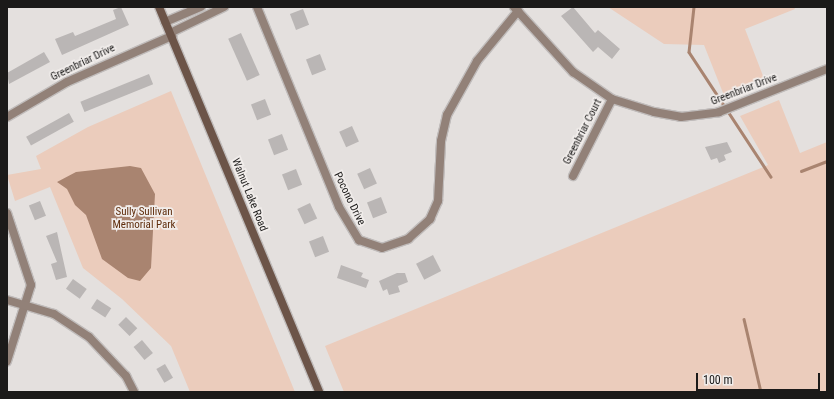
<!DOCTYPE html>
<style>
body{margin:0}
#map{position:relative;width:834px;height:399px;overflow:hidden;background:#e4e0de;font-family:"Roboto Condensed",sans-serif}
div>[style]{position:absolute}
.green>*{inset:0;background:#ebccbc}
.water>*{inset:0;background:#a98470}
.stream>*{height:2.5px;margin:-1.25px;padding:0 1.25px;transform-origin:1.25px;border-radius:1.25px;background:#a98470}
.building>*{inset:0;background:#bab6b5;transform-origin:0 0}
.roads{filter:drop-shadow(1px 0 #c0bcbb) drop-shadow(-1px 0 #c0bcbb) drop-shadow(0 1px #c0bcbb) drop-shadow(0 -1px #c0bcbb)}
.street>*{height:8px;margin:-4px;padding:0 4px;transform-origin:4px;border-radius:4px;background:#928178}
.secondary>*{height:8px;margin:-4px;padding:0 4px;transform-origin:4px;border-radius:4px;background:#6c5448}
span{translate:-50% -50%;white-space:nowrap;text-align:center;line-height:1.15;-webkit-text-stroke:3.5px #f1edeb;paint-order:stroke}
.street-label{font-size:11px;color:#1b1a19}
.park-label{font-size:11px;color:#5f2d0c}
.frame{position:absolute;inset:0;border:8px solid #1b1a19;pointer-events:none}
.scale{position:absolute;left:696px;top:373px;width:124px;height:18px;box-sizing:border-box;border:2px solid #1b1a19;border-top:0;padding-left:5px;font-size:12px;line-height:14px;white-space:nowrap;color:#1b1a19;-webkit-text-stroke:3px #f1edeb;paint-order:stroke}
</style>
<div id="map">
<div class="green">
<div style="clip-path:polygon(608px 7px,794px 7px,795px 9px,745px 29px,765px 81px,725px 98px,704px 45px,664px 44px)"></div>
<div style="clip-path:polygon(171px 91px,295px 392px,190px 392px,171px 346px,122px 299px,83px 268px,50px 187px,15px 201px,7px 175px,41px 169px,36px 156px,88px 127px)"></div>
<div style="clip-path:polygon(779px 100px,800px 153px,827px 142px,827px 392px,344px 392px,325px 346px,768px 165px,740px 116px)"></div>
</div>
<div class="water">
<div style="clip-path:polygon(130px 166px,141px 168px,155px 194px,151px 268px,140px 281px,128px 278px,102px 259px,86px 215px,75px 205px,67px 189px,57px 182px,76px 172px)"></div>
</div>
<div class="stream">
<div style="left:694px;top:7px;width:45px;rotate:96.3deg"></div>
<div style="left:689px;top:52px;width:149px;rotate:56.7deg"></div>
<div style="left:801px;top:171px;width:28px;rotate:-21deg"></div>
<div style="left:744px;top:319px;width:75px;rotate:76.9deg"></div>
</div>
<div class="building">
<div style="clip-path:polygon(121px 7px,129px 25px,62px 55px,55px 39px,73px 32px,75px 36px,116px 19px,113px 10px)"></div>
<div style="clip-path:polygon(573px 7px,595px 33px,598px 30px,620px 49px,612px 59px,598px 47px,593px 52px,561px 16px)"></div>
<div style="left:303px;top:9px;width:17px;height:14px;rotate:69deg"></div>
<div style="left:241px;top:33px;width:46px;height:14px;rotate:66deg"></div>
<div style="clip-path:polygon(44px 52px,50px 62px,9px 84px,7px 73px)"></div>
<div style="left:320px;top:54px;width:17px;height:15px;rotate:69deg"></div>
<div style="left:149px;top:74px;width:11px;height:74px;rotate:68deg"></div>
<div style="left:265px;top:99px;width:17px;height:15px;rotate:69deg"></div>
<div style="left:69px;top:113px;width:10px;height:49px;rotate:61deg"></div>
<div style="left:352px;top:126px;width:17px;height:14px;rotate:66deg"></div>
<div style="left:282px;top:134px;width:17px;height:15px;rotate:69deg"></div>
<div style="clip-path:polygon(727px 142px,732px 152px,724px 155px,726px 160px,719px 163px,717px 158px,711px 160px,705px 147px)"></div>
<div style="left:370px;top:168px;width:17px;height:14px;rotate:66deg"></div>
<div style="left:296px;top:169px;width:17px;height:15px;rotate:69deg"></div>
<div style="left:381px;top:197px;width:17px;height:15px;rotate:69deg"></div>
<div style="left:40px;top:201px;width:16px;height:12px;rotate:68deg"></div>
<div style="left:310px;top:203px;width:17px;height:14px;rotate:65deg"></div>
<div style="clip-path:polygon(57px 232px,67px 277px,56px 280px,51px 264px,57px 262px,46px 236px)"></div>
<div style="left:323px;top:236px;width:17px;height:15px;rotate:69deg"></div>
<div style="left:433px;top:255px;width:18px;height:19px;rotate:63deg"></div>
<div style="clip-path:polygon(341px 265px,363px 273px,361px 277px,369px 280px,366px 288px,337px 278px)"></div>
<div style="clip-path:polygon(397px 273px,405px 273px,408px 282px,398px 286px,400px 292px,389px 295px,387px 289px,383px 291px,379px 281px)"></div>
<div style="left:73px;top:279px;width:17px;height:12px;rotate:36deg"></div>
<div style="left:97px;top:299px;width:17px;height:11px;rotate:33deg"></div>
<div style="left:126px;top:317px;width:16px;height:11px;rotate:45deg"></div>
<div style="left:142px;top:340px;width:17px;height:11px;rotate:50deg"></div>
<div style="left:165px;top:364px;width:16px;height:10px;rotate:60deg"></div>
</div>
<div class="roads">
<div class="street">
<div style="left:257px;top:7px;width:216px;rotate:67.7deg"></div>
<div style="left:339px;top:207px;width:39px;rotate:59deg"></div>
<div style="left:359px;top:240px;width:24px;rotate:19deg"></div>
<div style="left:382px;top:248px;width:28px;rotate:-19deg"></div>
<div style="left:408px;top:239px;width:30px;rotate:-42deg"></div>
<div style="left:430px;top:219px;width:20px;rotate:-66deg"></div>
<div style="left:438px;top:201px;width:60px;rotate:-87.1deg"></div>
<div style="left:441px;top:141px;width:27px;rotate:-77deg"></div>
<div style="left:447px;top:115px;width:62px;rotate:-60.9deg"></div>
<div style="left:477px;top:61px;width:65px;rotate:-50.6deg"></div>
<div style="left:514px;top:7px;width:88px;rotate:47.8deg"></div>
<div style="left:573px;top:72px;width:47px;rotate:34.7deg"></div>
<div style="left:612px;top:99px;width:44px;rotate:17.2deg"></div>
<div style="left:654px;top:112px;width:27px;rotate:10deg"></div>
<div style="left:681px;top:117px;width:38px;rotate:-7deg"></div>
<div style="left:719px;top:112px;width:116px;rotate:-21.7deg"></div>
<div style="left:165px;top:22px;width:39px;rotate:-23deg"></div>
<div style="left:170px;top:33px;width:60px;rotate:-25.7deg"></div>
<div style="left:7px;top:117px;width:69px;rotate:-30.3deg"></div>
<div style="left:67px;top:82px;width:115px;rotate:-23.7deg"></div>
<div style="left:573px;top:176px;width:86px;rotate:-63.1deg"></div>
<div style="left:7px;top:213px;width:76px;rotate:71.6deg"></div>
<div style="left:31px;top:285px;width:80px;rotate:107.5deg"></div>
<div style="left:7px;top:300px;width:49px;rotate:16.6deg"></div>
<div style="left:54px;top:314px;width:42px;rotate:33.3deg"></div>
<div style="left:89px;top:337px;width:54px;rotate:46.5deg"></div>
<div style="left:126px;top:376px;width:18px;rotate:63deg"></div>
</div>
<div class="secondary">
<div style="left:159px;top:7px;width:417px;rotate:67.4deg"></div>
</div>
</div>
<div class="street-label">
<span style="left:83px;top:63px;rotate:-26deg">Greenbriar Drive</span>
<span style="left:744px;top:90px;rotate:-21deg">Greenbriar Drive</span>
<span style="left:583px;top:132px;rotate:-63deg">Greenbriar Court</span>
<span style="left:249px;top:195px;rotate:68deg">Walnut Lake Road</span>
<span style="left:349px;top:199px;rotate:64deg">Pocono Drive</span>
</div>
<div class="park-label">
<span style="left:144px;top:219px">Sully Sullivan<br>Memorial Park</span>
</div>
<div class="frame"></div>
<div class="scale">100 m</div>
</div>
